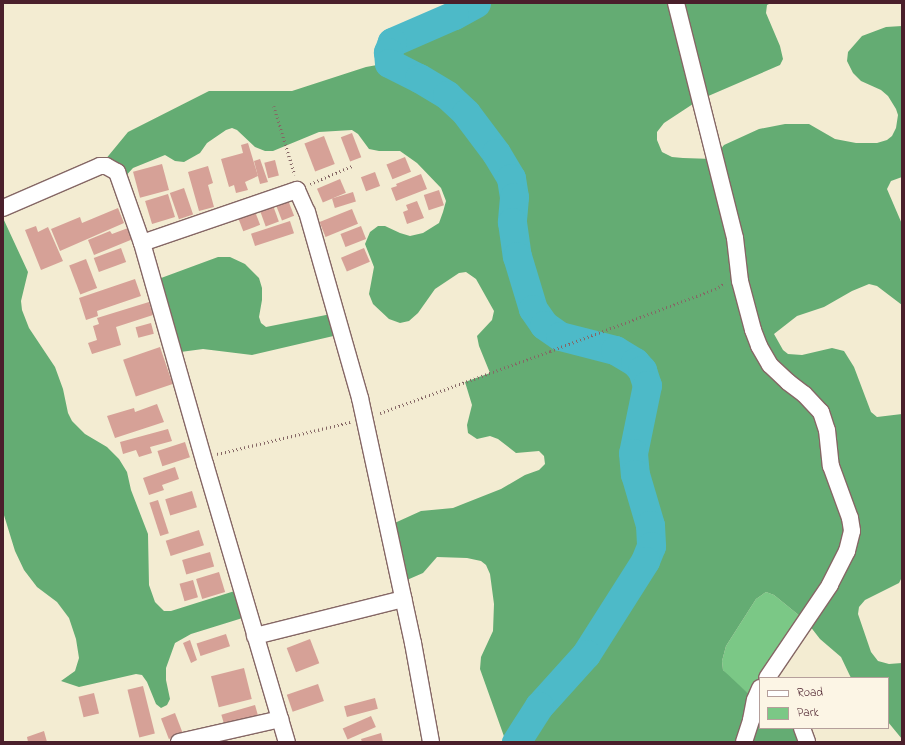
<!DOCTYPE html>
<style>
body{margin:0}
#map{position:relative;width:905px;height:745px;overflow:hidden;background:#f3ecd2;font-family:"Indie Flower",sans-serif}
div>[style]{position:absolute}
.green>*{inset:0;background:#7bc886}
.forest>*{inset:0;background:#64ac73}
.river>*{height:29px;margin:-14.5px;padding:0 14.5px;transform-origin:14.5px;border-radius:14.5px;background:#4dbac8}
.building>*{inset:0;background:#d6a197;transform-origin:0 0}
.path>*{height:2.5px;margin-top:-1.25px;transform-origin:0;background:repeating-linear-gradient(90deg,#856765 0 1px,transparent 0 4px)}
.roads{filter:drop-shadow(1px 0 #856765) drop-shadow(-1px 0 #856765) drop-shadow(0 1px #856765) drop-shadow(0 -1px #856765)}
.street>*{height:16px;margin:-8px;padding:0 8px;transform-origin:8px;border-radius:8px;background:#fff}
span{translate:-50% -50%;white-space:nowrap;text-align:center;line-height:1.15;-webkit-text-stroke:3px #fcf5e5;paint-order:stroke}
.frame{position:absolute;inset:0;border:4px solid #4a1f2b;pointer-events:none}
.legend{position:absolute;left:759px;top:677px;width:130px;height:52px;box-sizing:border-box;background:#fcf5e5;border:1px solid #b59f9b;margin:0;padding:5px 7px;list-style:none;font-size:12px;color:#4a1f2b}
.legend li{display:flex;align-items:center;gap:8px;height:20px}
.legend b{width:20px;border:1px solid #b59f9b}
</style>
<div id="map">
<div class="green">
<div style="clip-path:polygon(766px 592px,774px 595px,806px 621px,760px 688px,755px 700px,728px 676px,723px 670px,722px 661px,726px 646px,756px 599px)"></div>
</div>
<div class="forest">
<div style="clip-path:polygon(476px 3px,771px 3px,767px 5px,766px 13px,780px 46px,783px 59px,780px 65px,699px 100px,664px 123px,657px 132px,657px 140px,662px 152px,672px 157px,683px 158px,713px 159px,724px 145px,759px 129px,785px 124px,809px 124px,835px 139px,856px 143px,877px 143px,887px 140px,892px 136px,896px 128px,898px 115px,896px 109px,888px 96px,881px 90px,861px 81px,853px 73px,847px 61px,848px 52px,862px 36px,886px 27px,902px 26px,902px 177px,891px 181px,887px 189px,902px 224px,902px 305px,877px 286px,869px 284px,852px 291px,824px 307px,797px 316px,774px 334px,783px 350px,788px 354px,802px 355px,832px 348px,844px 351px,854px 367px,871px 412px,877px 417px,902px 414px,902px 577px,899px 583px,865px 600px,859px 607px,858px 614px,871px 652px,878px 661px,889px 664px,902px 663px,902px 739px,888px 722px,888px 678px,851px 678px,841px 657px,820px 639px,806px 621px,774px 595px,766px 592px,756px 599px,726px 646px,722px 661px,723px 670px,754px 699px,760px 688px,760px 728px,802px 728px,807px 742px,506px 742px,480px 669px,481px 657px,493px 631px,494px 604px,490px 574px,486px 565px,481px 561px,467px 558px,437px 557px,423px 573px,400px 583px,388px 526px,421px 511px,453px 508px,463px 504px,501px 489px,525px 475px,539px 470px,545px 464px,544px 456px,539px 451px,516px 453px,498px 439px,490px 436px,477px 439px,468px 433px,467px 425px,472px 405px,465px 382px,490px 373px,479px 346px,477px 336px,492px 320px,494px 311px,476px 279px,466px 272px,459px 273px,435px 289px,418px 313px,409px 321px,400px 323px,389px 319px,373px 304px,369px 294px,374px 267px,365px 244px,370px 232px,378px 226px,385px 226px,400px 233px,410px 236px,423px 233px,439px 223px,443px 212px,446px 201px,441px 188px,417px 163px,400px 151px,379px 151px,369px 149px,358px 134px,352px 130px,319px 132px,273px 151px,265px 151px,255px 147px,237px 130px,232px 128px,226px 130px,207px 143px,200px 153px,184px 162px,175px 161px,165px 155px,133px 168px,121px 181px,100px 166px,128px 132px,209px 91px,292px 91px,366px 67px,388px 63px,388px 52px,392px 42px,454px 15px)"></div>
<div style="clip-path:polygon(3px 218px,28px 272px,21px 301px,22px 310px,29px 328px,55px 367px,63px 389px,68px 413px,72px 421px,85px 434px,107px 447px,119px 459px,127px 472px,131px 490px,148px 534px,149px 585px,155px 602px,164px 611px,171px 611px,241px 589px,249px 616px,191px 634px,175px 643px,166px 668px,166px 680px,170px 699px,167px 705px,161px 708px,156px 704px,147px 682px,142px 675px,136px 674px,79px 687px,61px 681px,75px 671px,79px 658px,76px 639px,69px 618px,57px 602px,37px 587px,24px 570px,15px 551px,3px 512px)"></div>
<div style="clip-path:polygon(218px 257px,230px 257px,245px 264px,259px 278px,262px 288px,262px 300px,259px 317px,261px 323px,266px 327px,336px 313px,342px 334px,252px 355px,203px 349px,173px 353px,153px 281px)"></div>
</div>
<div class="river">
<div style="left:476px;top:3px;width:25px;rotate:151deg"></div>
<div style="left:454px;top:15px;width:68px;rotate:156.5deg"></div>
<div style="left:392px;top:42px;width:11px;rotate:112deg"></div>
<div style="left:388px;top:52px;width:11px;rotate:85deg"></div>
<div style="left:389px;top:63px;width:34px;rotate:27deg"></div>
<div style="left:419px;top:78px;width:33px;rotate:31deg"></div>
<div style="left:447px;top:95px;width:26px;rotate:43deg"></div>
<div style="left:466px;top:113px;width:50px;rotate:53.1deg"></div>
<div style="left:496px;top:153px;width:29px;rotate:59deg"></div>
<div style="left:511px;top:178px;width:19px;rotate:81deg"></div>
<div style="left:514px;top:197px;width:25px;rotate:95deg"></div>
<div style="left:512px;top:222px;width:34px;rotate:82deg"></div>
<div style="left:517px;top:256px;width:55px;rotate:73.2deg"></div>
<div style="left:533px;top:309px;width:19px;rotate:55deg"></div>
<div style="left:544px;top:325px;width:19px;rotate:35deg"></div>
<div style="left:560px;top:336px;width:57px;rotate:14.3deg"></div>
<div style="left:615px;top:350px;width:23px;rotate:31deg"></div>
<div style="left:635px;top:362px;width:11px;rotate:49deg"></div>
<div style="left:642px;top:370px;width:16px;rotate:72deg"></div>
<div style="left:647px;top:385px;width:69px;rotate:101.6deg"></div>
<div style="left:633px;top:453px;width:21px;rotate:85deg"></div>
<div style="left:635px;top:474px;width:53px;rotate:73.6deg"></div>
<div style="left:650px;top:525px;width:21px;rotate:87deg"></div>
<div style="left:651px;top:546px;width:16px;rotate:112deg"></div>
<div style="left:645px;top:561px;width:110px;rotate:122.4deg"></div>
<div style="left:586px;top:654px;width:70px;rotate:132.1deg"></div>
<div style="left:539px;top:706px;width:43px;rotate:122.6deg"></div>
</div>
<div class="building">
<div style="left:352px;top:133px;width:26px;height:12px;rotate:69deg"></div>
<div style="left:324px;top:136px;width:30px;height:21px;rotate:69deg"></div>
<div style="clip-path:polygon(248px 143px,258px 176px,245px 182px,248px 190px,236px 193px,234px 185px,229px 187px,221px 159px,243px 153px,241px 145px)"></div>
<div style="left:405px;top:157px;width:16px;height:20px;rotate:68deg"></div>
<div style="clip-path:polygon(260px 159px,268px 182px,260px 184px,254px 161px)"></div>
<div style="left:275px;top:160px;width:16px;height:11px;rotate:76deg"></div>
<div style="left:162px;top:164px;width:27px;height:30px;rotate:75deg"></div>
<div style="clip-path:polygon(208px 166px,213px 183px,208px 185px,214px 207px,199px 211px,188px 172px)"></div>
<div style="left:375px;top:172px;width:15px;height:15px;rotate:70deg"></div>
<div style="clip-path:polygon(421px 174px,427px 189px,396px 201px,391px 188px,397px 186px,396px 184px)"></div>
<div style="left:340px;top:179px;width:15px;height:25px;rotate:67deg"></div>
<div style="left:184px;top:188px;width:28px;height:15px;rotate:71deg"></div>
<div style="left:439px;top:190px;width:16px;height:16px;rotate:72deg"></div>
<div style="left:353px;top:192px;width:10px;height:22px;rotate:73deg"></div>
<div style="left:168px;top:194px;width:24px;height:24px;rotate:73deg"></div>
<div style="left:271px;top:200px;width:23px;height:14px;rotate:70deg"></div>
<div style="left:288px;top:200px;width:17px;height:13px;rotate:69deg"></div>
<div style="clip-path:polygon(417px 201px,424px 218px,407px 224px,403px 212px,408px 210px,406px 205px)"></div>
<div style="clip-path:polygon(118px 208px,124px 223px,60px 251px,51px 229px,80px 217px,82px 223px)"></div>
<div style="left:254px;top:209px;width:17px;height:18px;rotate:69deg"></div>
<div style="left:352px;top:209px;width:16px;height:35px;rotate:68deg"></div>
<div style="left:290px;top:221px;width:13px;height:41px;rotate:72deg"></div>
<div style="clip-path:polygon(36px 226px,38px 232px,48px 227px,63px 261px,41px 270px,25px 230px)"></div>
<div style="left:361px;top:226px;width:14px;height:22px;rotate:69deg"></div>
<div style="clip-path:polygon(128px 228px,133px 239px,94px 255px,88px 240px,110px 231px,112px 234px)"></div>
<div style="left:121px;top:248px;width:15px;height:29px;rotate:70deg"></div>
<div style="left:364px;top:248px;width:15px;height:25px;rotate:67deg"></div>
<div style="left:86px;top:259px;width:31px;height:18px;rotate:69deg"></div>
<div style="clip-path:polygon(135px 279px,141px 296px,97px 311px,98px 316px,86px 320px,79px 298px)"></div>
<div style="clip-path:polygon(149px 302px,153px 315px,116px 327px,121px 345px,92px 354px,88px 343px,97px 340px,93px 326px,99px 324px,97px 318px)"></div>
<div style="left:151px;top:323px;width:11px;height:16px;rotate:75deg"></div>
<div style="left:160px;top:347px;width:39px;height:39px;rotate:71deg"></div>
<div style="clip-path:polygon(157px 404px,164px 422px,115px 438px,107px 416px,134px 408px,135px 412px)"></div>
<div style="clip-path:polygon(168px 429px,172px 441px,150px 447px,152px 453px,139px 457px,136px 450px,123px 454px,120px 442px)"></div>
<div style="left:185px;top:442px;width:16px;height:29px;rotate:72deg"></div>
<div style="clip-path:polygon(175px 467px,179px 479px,162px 485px,164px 490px,149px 495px,143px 478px)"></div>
<div style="left:192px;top:491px;width:17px;height:28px;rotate:73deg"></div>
<div style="left:158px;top:500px;width:35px;height:9px;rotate:72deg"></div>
<div style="left:199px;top:530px;width:16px;height:35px;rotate:72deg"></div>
<div style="left:210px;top:552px;width:15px;height:29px;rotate:74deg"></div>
<div style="left:219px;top:572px;width:21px;height:24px;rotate:73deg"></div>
<div style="left:193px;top:580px;width:18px;height:14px;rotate:74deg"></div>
<div style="left:226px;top:634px;width:13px;height:31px;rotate:72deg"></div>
<div style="left:310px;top:639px;width:26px;height:25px;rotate:69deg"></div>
<div style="clip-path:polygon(190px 640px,197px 660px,191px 663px,183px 643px)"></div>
<div style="left:244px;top:668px;width:32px;height:34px;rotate:76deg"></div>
<div style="left:318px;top:684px;width:18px;height:33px;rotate:71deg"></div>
<div style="left:143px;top:686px;width:49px;height:16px;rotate:76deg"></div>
<div style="left:94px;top:693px;width:21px;height:16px;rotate:76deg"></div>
<div style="left:375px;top:698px;width:11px;height:32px;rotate:75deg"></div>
<div style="left:255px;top:705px;width:15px;height:35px;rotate:74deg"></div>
<div style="left:175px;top:713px;width:22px;height:15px;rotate:69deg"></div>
<div style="left:371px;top:716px;width:12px;height:31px;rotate:66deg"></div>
<div style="clip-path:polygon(44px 731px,47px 742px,28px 742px,27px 737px)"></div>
<div style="clip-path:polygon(381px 733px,383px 742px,362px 742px,361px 739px)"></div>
</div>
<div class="path">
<div style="left:274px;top:106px;width:72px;rotate:73.1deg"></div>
<div style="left:310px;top:184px;width:46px;rotate:-23.2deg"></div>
<div style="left:380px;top:413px;width:181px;rotate:-20deg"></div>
<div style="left:550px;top:351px;width:176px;rotate:-20.6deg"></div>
<div style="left:715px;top:289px;width:12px;rotate:-31deg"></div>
<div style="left:217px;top:454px;width:137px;rotate:-13.5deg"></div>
</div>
<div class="roads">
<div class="street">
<div style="left:676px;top:3px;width:242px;rotate:75.9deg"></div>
<div style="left:735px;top:238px;width:43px;rotate:83.4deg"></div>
<div style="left:740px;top:281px;width:51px;rotate:75.1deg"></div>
<div style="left:753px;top:330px;width:17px;rotate:69deg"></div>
<div style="left:759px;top:346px;width:22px;rotate:60deg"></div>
<div style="left:770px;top:365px;width:25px;rotate:43deg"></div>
<div style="left:788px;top:382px;width:20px;rotate:37deg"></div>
<div style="left:804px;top:394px;width:25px;rotate:47deg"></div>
<div style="left:821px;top:412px;width:19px;rotate:72deg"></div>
<div style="left:827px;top:430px;width:36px;rotate:84deg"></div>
<div style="left:831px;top:466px;width:55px;rotate:69.9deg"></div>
<div style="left:850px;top:518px;width:13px;rotate:81deg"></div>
<div style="left:852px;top:531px;width:21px;rotate:104deg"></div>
<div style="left:847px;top:551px;width:38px;rotate:117deg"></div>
<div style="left:830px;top:585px;width:112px;rotate:124.1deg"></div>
<div style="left:3px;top:208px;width:106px;rotate:-23.4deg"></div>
<div style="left:100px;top:166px;width:6px"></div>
<div style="left:106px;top:166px;width:13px;rotate:29deg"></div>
<div style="left:117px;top:172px;width:75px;rotate:70.6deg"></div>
<div style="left:142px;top:243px;width:230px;rotate:74.1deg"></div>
<div style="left:205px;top:464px;width:290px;rotate:73.6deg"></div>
<div style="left:142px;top:243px;width:164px;rotate:-18.9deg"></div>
<div style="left:297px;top:190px;width:24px;rotate:66deg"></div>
<div style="left:307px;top:212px;width:193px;rotate:74.1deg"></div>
<div style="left:360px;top:398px;width:251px;rotate:77.8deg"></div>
<div style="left:413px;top:643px;width:101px;rotate:79.7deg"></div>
<div style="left:255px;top:636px;width:153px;rotate:-14deg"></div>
<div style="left:802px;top:728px;width:15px;rotate:70deg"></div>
<div style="left:179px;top:742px;width:104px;rotate:-12.8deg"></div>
<div style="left:744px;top:742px;width:23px;rotate:-72deg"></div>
<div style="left:751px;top:720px;width:20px;rotate:-79deg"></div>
<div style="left:755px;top:700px;width:13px;rotate:-67deg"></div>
</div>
</div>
<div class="frame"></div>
<ul class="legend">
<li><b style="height:5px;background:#fff"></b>Road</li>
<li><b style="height:11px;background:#7bc886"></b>Park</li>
</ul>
</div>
